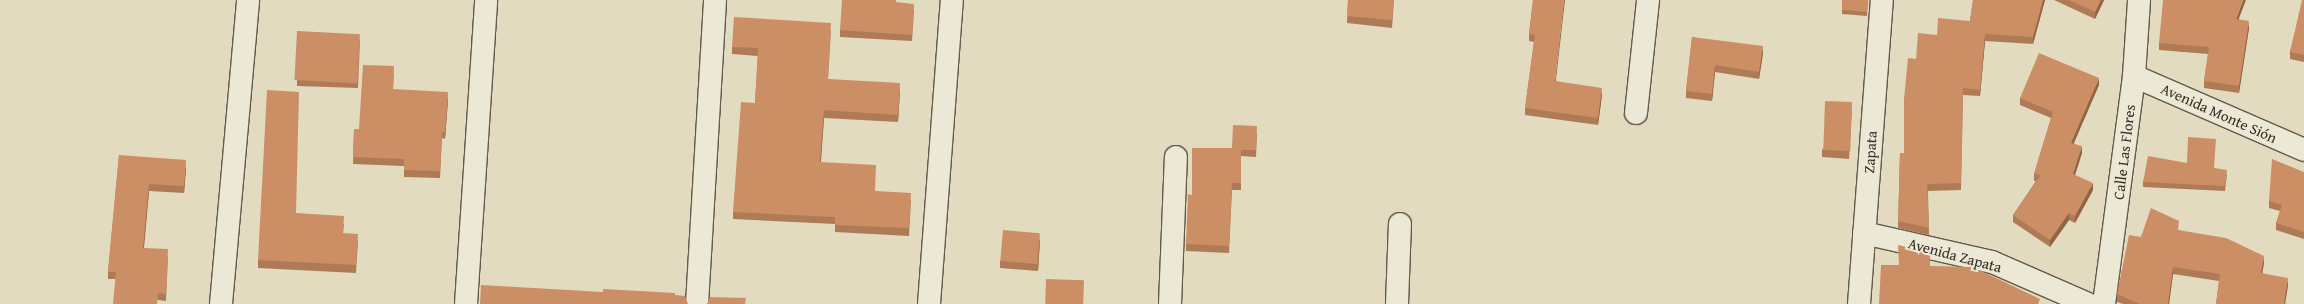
<!DOCTYPE html>
<meta charset="utf-8">
<style>
body{margin:0}
#map{position:relative;width:2304px;height:304px;overflow:hidden;background:#e2dbc0;font-family:"Gentium Book Plus",serif}
div>[style]{position:absolute}
.roads{filter:drop-shadow(1px 0 #63584c) drop-shadow(-1px 0 #63584c) drop-shadow(0 1px #63584c) drop-shadow(0 -1px #63584c)}
.minor>*{height:22px;margin:-11px;padding:0 11px;transform-origin:11px;border-radius:11px;background:#ece8d6}
.wall>*{inset:0;background:#af7b57}
.shaded-wall>*{inset:0;background:#8f6447}
.building>*{inset:0;background:#cc8f65;transform-origin:0 0}
span{translate:-50% -50%;white-space:nowrap;text-align:center;line-height:1.15;-webkit-text-stroke:4px #ece8d6;paint-order:stroke}
.street-label{font-size:15px;color:#392c25}
</style>
<div id="map">
<div class="roads">
<div class="minor">
<div style="left:2134px;top:76px;width:185px;rotate:23.5deg"></div>
<div style="left:1636px;top:113px;width:114px;rotate:-83.9deg"></div>
<div style="left:1864px;top:233px;width:131px;rotate:12.8deg"></div>
<div style="left:1992px;top:262px;width:105px;rotate:23.6deg"></div>
<div style="left:221px;top:304px;width:305px;rotate:-84.9deg"></div>
<div style="left:466px;top:304px;width:305px;rotate:-86.2deg"></div>
<div style="left:697px;top:304px;width:305px;rotate:-86.6deg"></div>
<div style="left:929px;top:304px;width:305px;rotate:-85.7deg"></div>
<div style="left:1170px;top:304px;width:147px;rotate:-87.7deg"></div>
<div style="left:1397px;top:304px;width:80px;rotate:-87.9deg"></div>
<div style="left:1859px;top:304px;width:305px;rotate:-85.7deg"></div>
<div style="left:2104px;top:304px;width:230px;rotate:-82.5deg"></div>
<div style="left:2134px;top:76px;width:76px;rotate:-86.2deg"></div>
</div>
</div>
<div class="wall">
<div style="clip-path:polygon(1348px 0,1394px 0,1392px 28px,1347px 23px)"></div>
<div style="clip-path:polygon(1533px 0,1556px 81px,1602px 95px,1598px 125px,1525px 115px,1525px 108px,1534px 42px,1529px 41px,1529px 34px)"></div>
<div style="clip-path:polygon(1842px 0,1868px 0,1867px 16px,1842px 14px)"></div>
<div style="clip-path:polygon(1973px 0,2045px 0,2033px 44px,1985px 41px,1980px 96px,1963px 95px,1961px 190px,1928px 191px,1929px 235px,1898px 228px,1900px 153px,1904px 153px,1916px 59px,1937px 35px,1970px 21px)"></div>
<div style="clip-path:polygon(2054px 0,2104px 0,2095px 19px)"></div>
<div style="clip-path:polygon(2304px 0,2304px 62px,2290px 59px,2290px 52px)"></div>
<div style="clip-path:polygon(896px 2px,914px 10px,912px 41px,840px 37px,840px 30px)"></div>
<div style="clip-path:polygon(2239px 19px,2249px 28px,2239px 93px,2204px 88px,2204px 81px,2208px 54px,2159px 50px,2159px 43px)"></div>
<div style="clip-path:polygon(831px 30px,828px 79px,900px 90px,898px 122px,824px 118px,821px 162px,876px 191px,911px 200px,909px 236px,835px 232px,835px 224px,733px 219px,733px 212px,755px 103px,758px 56px,732px 54px,732px 47px)"></div>
<div style="clip-path:polygon(297px 31px,360px 40px,358px 88px,297px 86px)"></div>
<div style="clip-path:polygon(1692px 37px,1763px 53px,1759px 79px,1715px 72px,1712px 101px,1686px 98px,1686px 91px)"></div>
<div style="clip-path:polygon(394px 73px,393px 89px,448px 99px,445px 139px,442px 138px,440px 178px,404px 177px,404px 166px,353px 164px,354px 129px,359px 129px)"></div>
<div style="clip-path:polygon(2099px 85px,2074px 143px,2082px 153px,2075px 175px,2093px 190px,2075px 223px,2069px 220px,2050px 247px,2013px 222px,2013px 215px,2036px 181px,2034px 181px,2034px 174px,2051px 118px,2020px 105px,2020px 98px)"></div>
<div style="clip-path:polygon(1852px 108px,1849px 159px,1822px 157px,1822px 150px)"></div>
<div style="clip-path:polygon(1257px 133px,1256px 157px,1241px 156px,1241px 190px,1232px 190px,1229px 253px,1186px 251px,1186px 244px,1192px 195px,1232px 148px)"></div>
<div style="clip-path:polygon(119px 155px,186px 168px,184px 193px,149px 191px,144px 248px,168px 256px,166px 301px,158px 300px,115px 279px,108px 279px,108px 272px)"></div>
<div style="clip-path:polygon(2214px 168px,2227px 174px,2225px 191px,2143px 187px,2143px 182px)"></div>
<div style="clip-path:polygon(2304px 172px,2304px 239px,2276px 230px,2276px 223px,2280px 211px,2269px 208px,2269px 201px)"></div>
<div style="clip-path:polygon(296px 213px,344px 224px,343px 233px,358px 241px,356px 273px,258px 268px,258px 260px)"></div>
<div style="clip-path:polygon(2179px 230px,2264px 263px,2262px 273px,2288px 285px,2285px 303px,2216px 304px,2219px 281px,2173px 274px,2169px 304px,2123px 304px,2117px 302px,2117px 294px)"></div>
<div style="clip-path:polygon(1040px 240px,1038px 271px,1000px 268px,1000px 261px)"></div>
</div>
<div class="shaded-wall">
<div style="clip-path:polygon(1564px 0,1565px 0,1555px 88px,1555px 81px)"></div>
<div style="clip-path:polygon(2043px 0,2045px 0,2033px 44px,2033px 37px)"></div>
<div style="clip-path:polygon(2101px 0,2104px 0,2095px 19px,2095px 12px)"></div>
<div style="clip-path:polygon(2243px 0,2246px 0,2236px 26px,2236px 19px)"></div>
<div style="clip-path:polygon(2249px 21px,2249px 28px,2239px 93px,2239px 86px)"></div>
<div style="clip-path:polygon(1985px 34px,1985px 41px,1980px 96px,1980px 90px)"></div>
<div style="clip-path:polygon(1763px 46px,1763px 53px,1759px 79px,1759px 72px)"></div>
<div style="clip-path:polygon(1715px 65px,1715px 72px,1712px 101px,1712px 94px)"></div>
<div style="clip-path:polygon(2099px 78px,2099px 85px,2071px 149px,2071px 143px)"></div>
<div style="clip-path:polygon(900px 83px,900px 90px,898px 122px,898px 115px)"></div>
<div style="clip-path:polygon(1602px 88px,1602px 95px,1598px 125px,1598px 118px)"></div>
<div style="clip-path:polygon(448px 92px,448px 99px,445px 139px,445px 132px)"></div>
<div style="clip-path:polygon(824px 110px,824px 118px,820px 170px,820px 162px)"></div>
<div style="clip-path:polygon(2082px 146px,2082px 153px,2073px 181px,2073px 174px)"></div>
<div style="clip-path:polygon(186px 160px,186px 168px,184px 193px,184px 186px)"></div>
<div style="clip-path:polygon(2093px 183px,2093px 190px,2075px 223px,2075px 216px)"></div>
<div style="clip-path:polygon(149px 184px,149px 191px,143px 255px,143px 248px)"></div>
<div style="clip-path:polygon(2069px 213px,2069px 220px,2050px 247px,2050px 240px)"></div>
<div style="clip-path:polygon(1040px 233px,1040px 240px,1038px 271px,1038px 264px)"></div>
<div style="clip-path:polygon(2264px 256px,2264px 263px,2261px 280px,2261px 273px)"></div>
<div style="clip-path:polygon(2173px 267px,2173px 274px,2169px 304px,2168px 304px)"></div>
<div style="clip-path:polygon(2288px 278px,2288px 285px,2285px 304px,2284px 304px)"></div>
</div>
<div class="building">
<div style="clip-path:polygon(842px 0,896px 0,896px 2px,914px 4px,912px 35px,840px 30px)"></div>
<div style="clip-path:polygon(1348px 0,1394px 0,1392px 20px,1347px 16px)"></div>
<div style="clip-path:polygon(1533px 0,1564px 0,1555px 81px,1602px 88px,1598px 118px,1525px 108px,1535px 35px,1529px 34px)"></div>
<div style="clip-path:polygon(1842px 0,1868px 0,1867px 12px,1842px 10px)"></div>
<div style="clip-path:polygon(1973px 0,2043px 0,2033px 37px,1985px 34px,1980px 90px,1963px 88px,1961px 183px,1927px 184px,1929px 228px,1898px 221px,1900px 153px,1904px 153px,1904px 99px,1908px 58px,1916px 59px,1918px 33px,1937px 35px,1938px 18px,1970px 21px)"></div>
<div style="clip-path:polygon(2069px 0,2101px 0,2095px 12px)"></div>
<div style="clip-path:polygon(2163px 0,2243px 0,2236px 19px,2249px 21px,2239px 86px,2204px 81px,2209px 47px,2159px 43px)"></div>
<div style="clip-path:polygon(2302px 0,2304px 0,2304px 55px,2290px 52px)"></div>
<div style="clip-path:polygon(734px 17px,831px 23px,828px 79px,900px 83px,898px 115px,824px 110px,820px 162px,876px 165px,875px 191px,911px 193px,909px 228px,835px 225px,835px 217px,733px 212px,741px 102px,755px 103px,758px 48px,732px 47px)"></div>
<div style="left:297px;top:31px;width:63px;height:49px;rotate:3deg"></div>
<div style="clip-path:polygon(1692px 37px,1763px 46px,1759px 72px,1715px 65px,1712px 94px,1686px 91px)"></div>
<div style="clip-path:polygon(2039px 53px,2099px 78px,2071px 143px,2082px 146px,2073px 174px,2093px 183px,2075px 216px,2069px 213px,2050px 240px,2013px 215px,2041px 175px,2034px 174px,2053px 112px,2020px 98px)"></div>
<div style="clip-path:polygon(363px 65px,394px 66px,393px 89px,448px 92px,445px 132px,442px 132px,440px 171px,404px 170px,404px 159px,353px 157px,354px 129px,359px 129px)"></div>
<div style="clip-path:polygon(267px 90px,299px 92px,296px 213px,344px 216px,343px 233px,358px 234px,356px 265px,258px 260px)"></div>
<div style="left:1825px;top:101px;width:27px;height:49px;rotate:2deg"></div>
<div style="clip-path:polygon(1233px 125px,1257px 126px,1256px 150px,1241px 150px,1241px 183px,1232px 183px,1229px 246px,1186px 244px,1188px 194px,1192px 195px,1192px 148px,1232px 148px)"></div>
<div style="clip-path:polygon(2188px 137px,2216px 139px,2214px 168px,2227px 170px,2225px 186px,2143px 182px,2148px 156px,2187px 163px)"></div>
<div style="clip-path:polygon(119px 155px,186px 160px,184px 186px,149px 184px,143px 248px,168px 249px,166px 294px,158px 293px,157px 304px,113px 304px,116px 272px,108px 272px)"></div>
<div style="clip-path:polygon(2272px 159px,2304px 172px,2304px 232px,2276px 223px,2282px 205px,2269px 201px)"></div>
<div style="clip-path:polygon(2151px 208px,2179px 221px,2178px 230px,2226px 238px,2264px 256px,2261px 273px,2288px 278px,2284px 303px,2288px 304px,2216px 304px,2220px 274px,2173px 267px,2168px 304px,2140px 304px,2117px 294px,2129px 235px,2141px 237px)"></div>
<div style="left:1003px;top:230px;width:37px;height:31px;rotate:5deg"></div>
<div style="clip-path:polygon(1898px 245px,1930px 252px,1930px 266px,1973px 267px,2040px 299px,2038px 304px,1879px 304px,1881px 265px,1899px 265px)"></div>
<div style="left:1046px;top:279px;width:38px;height:25px;rotate:2deg"></div>
<div style="clip-path:polygon(481px 285px,603px 292px,603px 289px,675px 293px,675px 295px,685px 296px,688px 304px,480px 304px)"></div>
<div style="clip-path:polygon(710px 297px,746px 298px,745px 304px,707px 304px)"></div>
</div>
<div class="street-label">
<span style="left:2219px;top:113px;rotate:24deg">Avenida Monte Sión</span>
<span style="left:1870px;top:152px;rotate:-86deg">Zapata</span>
<span style="left:2124px;top:152px;rotate:-83deg">Calle Las Flores</span>
<span style="left:1955px;top:255px;rotate:15deg">Avenida Zapata</span>
</div>
</div>
